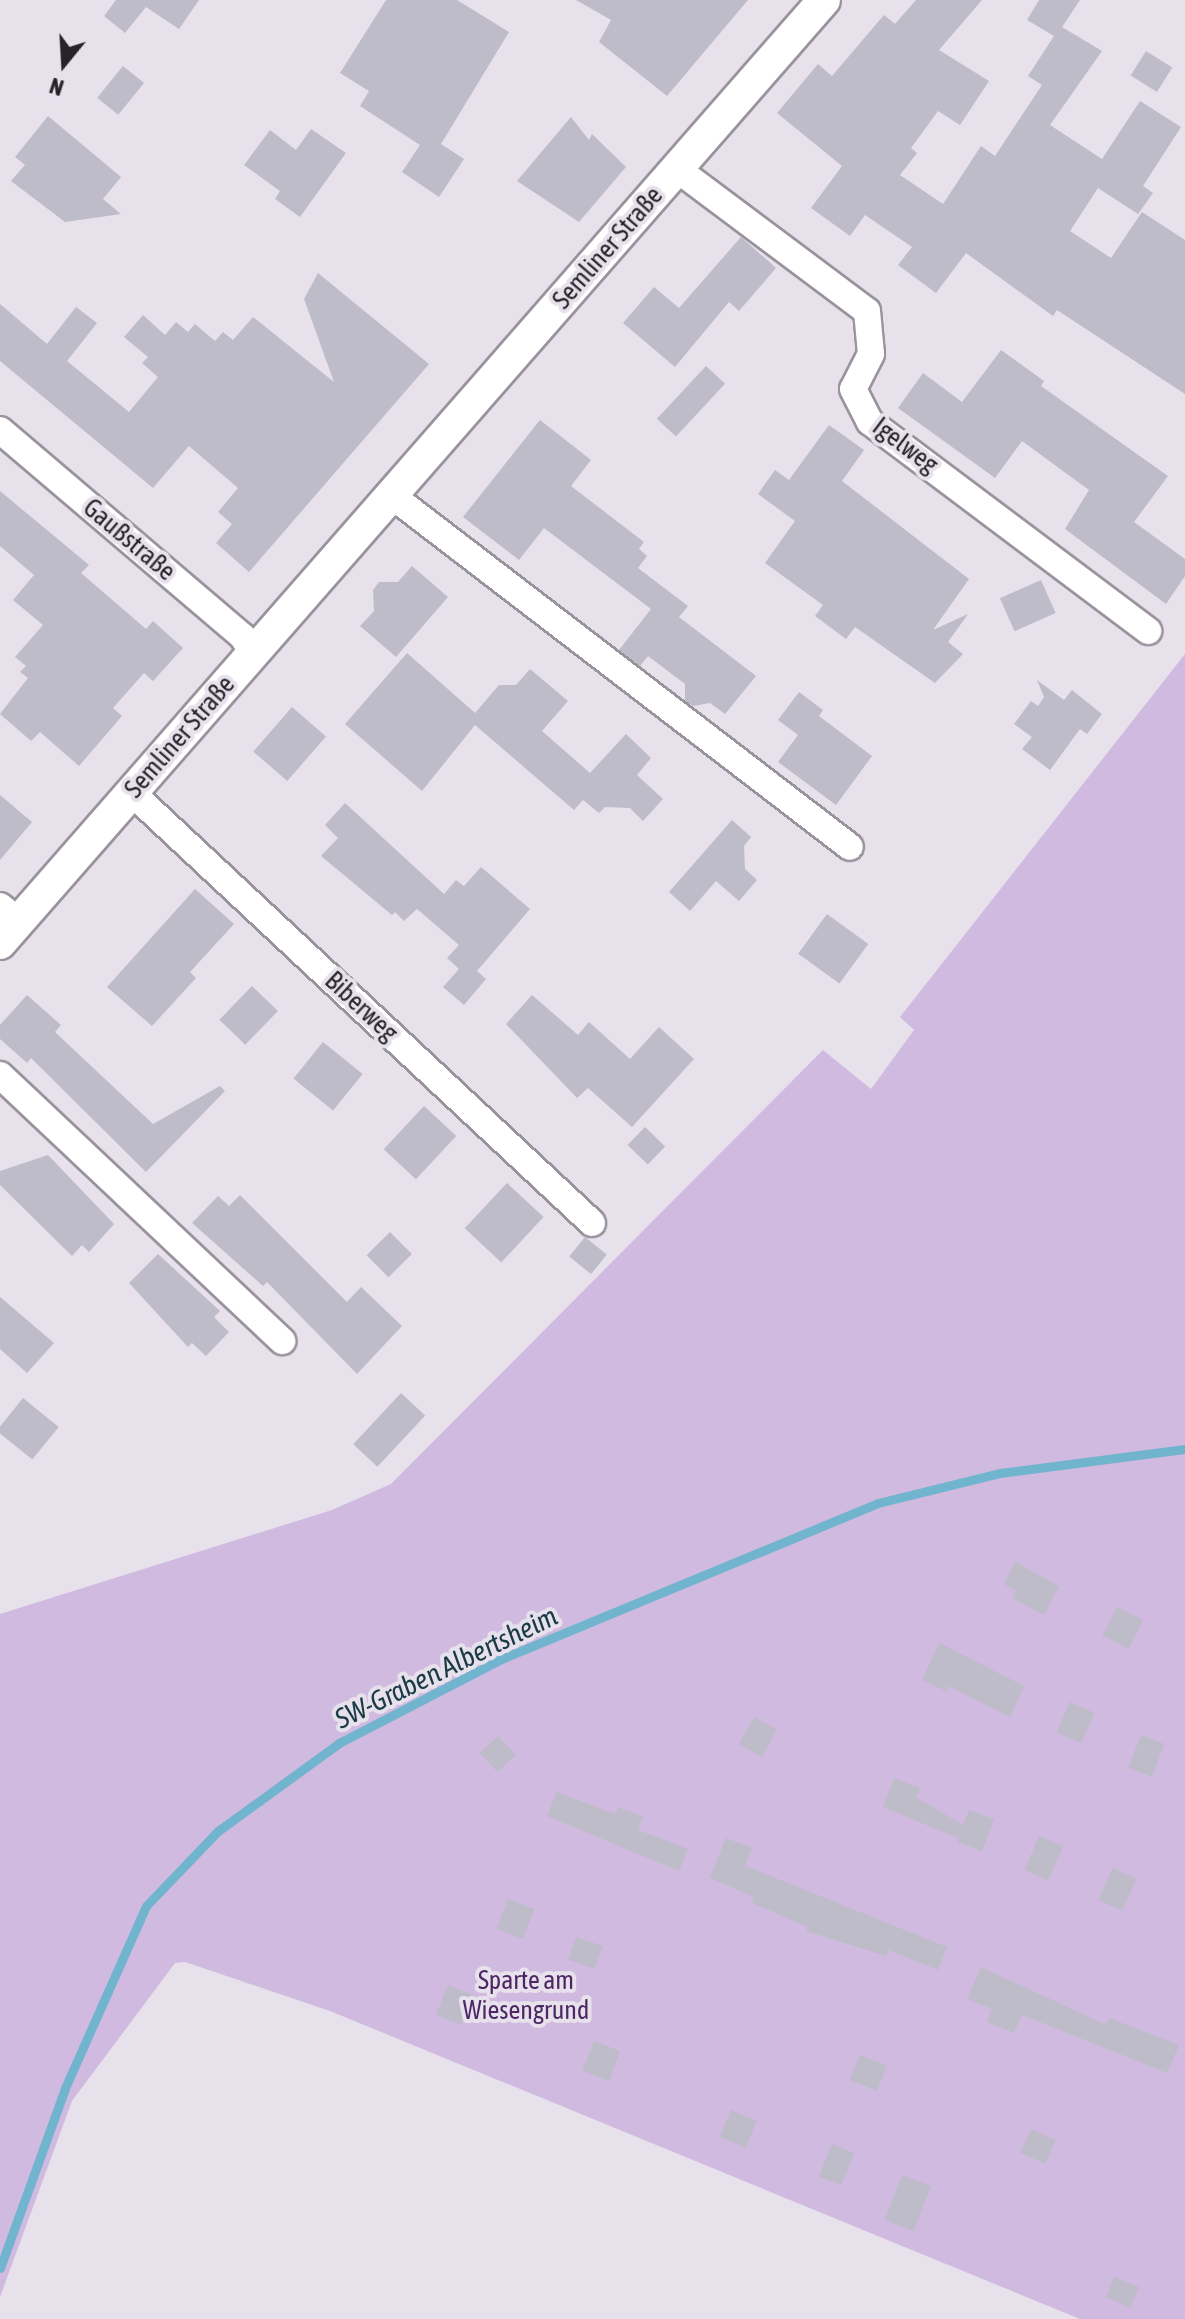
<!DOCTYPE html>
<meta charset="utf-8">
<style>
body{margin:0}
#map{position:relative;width:1185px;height:2319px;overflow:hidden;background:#e7e1ec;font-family:"Asap Condensed",sans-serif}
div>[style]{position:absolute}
.green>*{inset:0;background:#d0bae0}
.stream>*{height:9px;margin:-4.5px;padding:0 4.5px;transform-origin:4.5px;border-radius:4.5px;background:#70b4ce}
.building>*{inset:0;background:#bdbcc8;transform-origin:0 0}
.roads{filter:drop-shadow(2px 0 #99939e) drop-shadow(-2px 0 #99939e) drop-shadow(0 2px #99939e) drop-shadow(0 -2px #99939e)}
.minor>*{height:26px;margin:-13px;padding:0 13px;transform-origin:13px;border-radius:13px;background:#fff}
.tertiary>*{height:32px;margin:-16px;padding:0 16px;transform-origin:16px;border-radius:16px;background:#fff}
span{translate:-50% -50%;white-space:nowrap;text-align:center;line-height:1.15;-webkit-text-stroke:8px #e7e1ec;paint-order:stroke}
.street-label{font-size:26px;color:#262428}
.park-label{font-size:26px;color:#4d2764}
.water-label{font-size:28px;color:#1a3a46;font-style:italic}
.north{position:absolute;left:24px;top:24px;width:80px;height:80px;-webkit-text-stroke:6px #e7e1ec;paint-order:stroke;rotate:198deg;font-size:22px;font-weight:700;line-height:32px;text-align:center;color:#262428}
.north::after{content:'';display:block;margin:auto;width:28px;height:36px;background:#262428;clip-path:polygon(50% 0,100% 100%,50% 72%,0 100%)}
</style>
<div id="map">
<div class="green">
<div style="clip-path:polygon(1185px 654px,1185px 2319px,1080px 2319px,330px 2011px,185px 1962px,175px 1963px,72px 2101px,0 2297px,0 1614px,332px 1510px,391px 1484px,823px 1050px,871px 1089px,914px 1030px,900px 1017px)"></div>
</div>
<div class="stream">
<div style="left:0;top:2268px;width:191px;rotate:-70.1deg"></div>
<div style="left:65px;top:2088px;width:199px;rotate:-66deg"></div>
<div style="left:146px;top:1906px;width:104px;rotate:-46.2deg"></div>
<div style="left:218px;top:1831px;width:150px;rotate:-36deg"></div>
<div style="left:339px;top:1743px;width:180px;rotate:-27.4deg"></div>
<div style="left:499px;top:1660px;width:410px;rotate:-22.5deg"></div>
<div style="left:878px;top:1503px;width:126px;rotate:-13.8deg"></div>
<div style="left:1000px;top:1473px;width:187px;rotate:-7.4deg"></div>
</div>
<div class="building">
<div style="clip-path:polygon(116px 0,199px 0,179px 29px,146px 7px,125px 33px,104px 16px)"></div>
<div style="clip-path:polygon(386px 0,457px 0,509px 32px,441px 144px,464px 159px,439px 197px,402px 172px,420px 145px,360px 106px,369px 91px,340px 73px)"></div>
<div style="clip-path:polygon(576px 0,748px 0,667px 96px,599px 42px,611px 20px)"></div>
<div style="clip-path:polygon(916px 0,982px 0,939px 50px,989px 81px,960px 125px,938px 111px,911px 148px,917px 153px,900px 175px,943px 204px,981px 146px,995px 156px,1042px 85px,1028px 76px,1054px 36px,1027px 20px,1039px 0,1080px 0,1062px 27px,1102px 51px,1050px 125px,1102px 159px,1140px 101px,1181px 127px,1143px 186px,1153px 193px,1138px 214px,1098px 188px,1070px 231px,1111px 258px,1142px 212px,1185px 240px,1185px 394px,1057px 310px,1053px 316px,966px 253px,936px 293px,898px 265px,912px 247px,865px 215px,850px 236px,811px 208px,842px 166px,777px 113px,818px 64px,832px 76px,884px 15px,895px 24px)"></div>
<div style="left:1146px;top:51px;width:31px;height:29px;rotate:32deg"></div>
<div style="left:123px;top:66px;width:27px;height:41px;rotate:39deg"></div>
<div style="clip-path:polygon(48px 116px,121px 177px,103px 199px,121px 214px,65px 222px,11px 181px,25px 165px,15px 157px)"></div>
<div style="clip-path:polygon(571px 117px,589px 140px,592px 134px,626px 167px,579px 222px,517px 181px)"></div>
<div style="clip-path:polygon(311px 129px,346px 153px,300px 217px,275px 199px,280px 191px,244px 165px,270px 130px,296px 150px)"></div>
<div style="clip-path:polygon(741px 237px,776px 268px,739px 311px,729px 302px,675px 367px,623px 323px,654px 287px,679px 308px)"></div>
<div style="clip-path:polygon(318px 273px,429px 364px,249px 572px,216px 543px,232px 524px,218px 512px,238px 488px,189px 446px,153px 488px,0 361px,0 304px,47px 344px,76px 307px,97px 323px,67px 361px,129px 412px,158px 377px,142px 363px,148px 357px,124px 337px,143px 315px,165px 335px,176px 322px,188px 332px,195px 324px,215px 341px,223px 332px,233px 340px,253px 317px,334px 382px,304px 299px)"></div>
<div style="clip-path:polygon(1001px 350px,1044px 381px,1041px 386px,1168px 476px,1134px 522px,1185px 559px,1185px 576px,1166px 604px,1065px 529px,1089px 490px,1022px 441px,995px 478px,898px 408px,923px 373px,962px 402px)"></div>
<div style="left:706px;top:366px;width:26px;height:72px;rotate:43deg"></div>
<div style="clip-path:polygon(540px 420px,591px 460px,571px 486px,644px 542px,639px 549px,647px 556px,638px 568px,688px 606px,679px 617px,756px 676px,725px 714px,710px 703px,693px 706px,685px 701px,685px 684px,648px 656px,640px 666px,619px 650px,651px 609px,544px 528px,519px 560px,463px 517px)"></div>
<div style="clip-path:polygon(829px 425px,864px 450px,842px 481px,969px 579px,933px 630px,968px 614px,948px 642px,963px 654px,935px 683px,855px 627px,846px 639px,815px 616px,823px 605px,765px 563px,795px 521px,758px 494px,775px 470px,789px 480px)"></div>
<div style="clip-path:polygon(0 491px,89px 565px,81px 573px,146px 629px,153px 621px,183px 648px,153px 681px,144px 673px,113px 708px,122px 716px,79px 766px,40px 732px,31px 741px,0 714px,28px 678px,20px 672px,26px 666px,15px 657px,43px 625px,13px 600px,34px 575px,0 546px)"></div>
<div style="clip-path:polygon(412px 566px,448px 597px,396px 657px,360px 626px,374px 611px,373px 590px,379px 582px,398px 582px)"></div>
<div style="left:1041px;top:580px;width:36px;height:45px;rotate:66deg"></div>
<div style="clip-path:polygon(407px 653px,475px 713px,499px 685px,516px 685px,530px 669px,568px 701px,542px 731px,590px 773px,626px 734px,651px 758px,637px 775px,663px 799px,643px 821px,630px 808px,605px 807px,599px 813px,583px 800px,574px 810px,475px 725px,422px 791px,345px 724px)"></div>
<div style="clip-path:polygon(1037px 680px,1064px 700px,1072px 690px,1102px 714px,1087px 734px,1080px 729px,1050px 770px,1022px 749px,1032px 737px,1014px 724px,1031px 701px,1038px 706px,1044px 697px)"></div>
<div style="clip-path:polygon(799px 692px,823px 710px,819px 716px,872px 756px,836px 805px,778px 762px,798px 735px,778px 720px)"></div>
<div style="left:292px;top:707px;width:45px;height:59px;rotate:41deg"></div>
<div style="clip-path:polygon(0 795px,32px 822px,0 860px)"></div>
<div style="clip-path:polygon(345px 803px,444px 894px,456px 880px,464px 886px,481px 867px,530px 909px,477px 971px,486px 979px,464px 1005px,443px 987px,459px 969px,447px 958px,459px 945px,417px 909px,404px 921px,395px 912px,392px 915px,321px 856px,338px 838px,325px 825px)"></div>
<div style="clip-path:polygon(732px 820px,751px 837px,744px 846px,745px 869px,757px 880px,739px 901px,716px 881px,690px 911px,669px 892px)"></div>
<div style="clip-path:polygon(195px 889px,234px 924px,190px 972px,196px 978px,152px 1026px,107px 987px)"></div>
<div style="left:827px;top:914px;width:51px;height:49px;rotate:36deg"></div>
<div style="left:252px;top:986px;width:36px;height:47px;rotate:44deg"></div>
<div style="clip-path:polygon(27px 995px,61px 1025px,55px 1032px,153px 1124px,220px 1086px,225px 1091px,146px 1172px,31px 1058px,27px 1063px,0 1039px,0 1025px)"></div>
<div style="clip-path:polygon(532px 995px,578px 1035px,589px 1022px,630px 1059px,659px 1027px,694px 1059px,632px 1127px,588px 1088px,577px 1098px,506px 1024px)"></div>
<div style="left:323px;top:1042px;width:51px;height:47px;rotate:39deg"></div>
<div style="left:424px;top:1106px;width:44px;height:59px;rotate:43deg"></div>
<div style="left:645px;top:1127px;width:28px;height:25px;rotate:44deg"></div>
<div style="clip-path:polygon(48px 1155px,114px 1224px,89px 1252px,82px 1245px,72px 1256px,0 1185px,0 1171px)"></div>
<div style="left:507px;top:1183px;width:50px;height:62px;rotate:43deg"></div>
<div style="clip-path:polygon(240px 1195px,347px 1302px,361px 1287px,402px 1326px,357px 1374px,267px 1282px,263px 1286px,192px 1223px,218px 1196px,229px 1206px)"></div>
<div style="left:390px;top:1232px;width:31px;height:33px;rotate:45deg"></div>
<div style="left:585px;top:1237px;width:28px;height:25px;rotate:39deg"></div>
<div style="clip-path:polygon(158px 1254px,220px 1311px,214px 1317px,229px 1332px,206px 1356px,192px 1343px,188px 1347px,129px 1283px)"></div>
<div style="clip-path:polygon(0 1297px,54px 1343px,27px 1373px,0 1349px)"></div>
<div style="left:401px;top:1393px;width:33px;height:70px;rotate:43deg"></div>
<div style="left:23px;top:1398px;width:46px;height:42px;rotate:39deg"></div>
<div style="clip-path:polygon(1015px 1562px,1059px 1586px,1044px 1615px,1012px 1598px,1016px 1591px,1004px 1584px)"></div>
<div style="left:1117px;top:1607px;width:29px;height:32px;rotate:27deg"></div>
<div style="clip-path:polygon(939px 1643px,1024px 1686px,1010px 1717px,948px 1686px,946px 1691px,922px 1680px)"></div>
<div style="left:1070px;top:1702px;width:27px;height:33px;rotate:24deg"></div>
<div style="left:754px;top:1717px;width:26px;height:31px;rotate:29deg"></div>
<div style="left:1141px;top:1735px;width:25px;height:35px;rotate:21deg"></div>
<div style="left:498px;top:1736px;width:26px;height:25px;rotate:47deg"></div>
<div style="clip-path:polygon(894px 1778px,920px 1788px,916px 1797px,963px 1825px,969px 1810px,994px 1819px,982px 1851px,957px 1842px,961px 1832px,958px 1838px,883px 1807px)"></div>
<div style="clip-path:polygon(557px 1792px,615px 1814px,618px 1807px,643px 1817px,638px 1830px,688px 1849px,679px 1871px,547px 1816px)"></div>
<div style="left:1039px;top:1836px;width:26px;height:37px;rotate:23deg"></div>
<div style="clip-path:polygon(726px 1838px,752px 1848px,745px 1866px,947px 1947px,938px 1970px,888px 1950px,886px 1956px,806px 1931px,808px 1927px,752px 1903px,754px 1897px,710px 1878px)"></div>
<div style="left:1113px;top:1868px;width:26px;height:35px;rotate:25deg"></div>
<div style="left:508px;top:1899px;width:28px;height:32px;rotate:21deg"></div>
<div style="left:576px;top:1937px;width:28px;height:24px;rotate:19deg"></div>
<div style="clip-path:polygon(981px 1967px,1106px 2025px,1109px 2018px,1179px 2045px,1167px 2073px,1022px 2015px,1014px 2033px,987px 2022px,992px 2009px,967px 1999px)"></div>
<div style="left:448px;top:1985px;width:27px;height:32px;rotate:22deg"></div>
<div style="left:594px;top:2041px;width:28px;height:32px;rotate:21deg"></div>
<div style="left:860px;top:2055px;width:29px;height:27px;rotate:22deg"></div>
<div style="left:731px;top:2110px;width:28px;height:29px;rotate:23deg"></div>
<div style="left:1031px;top:2129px;width:27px;height:26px;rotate:24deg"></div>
<div style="left:832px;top:2144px;width:24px;height:35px;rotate:22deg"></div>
<div style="left:902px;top:2175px;width:31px;height:48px;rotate:21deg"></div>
<div style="left:1114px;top:2277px;width:27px;height:22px;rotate:22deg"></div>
</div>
<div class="roads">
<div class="minor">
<div style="left:677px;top:169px;width:237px;rotate:36.8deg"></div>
<div style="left:867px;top:311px;width:43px;rotate:84.7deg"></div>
<div style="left:871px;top:354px;width:39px;rotate:117deg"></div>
<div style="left:853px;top:389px;width:37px;rotate:63deg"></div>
<div style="left:870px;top:422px;width:348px;rotate:36.9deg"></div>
<div style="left:0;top:430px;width:318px;rotate:40.4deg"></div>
<div style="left:242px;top:636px;width:21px;rotate:55deg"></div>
<div style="left:391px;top:495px;width:578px;rotate:37.48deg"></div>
<div style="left:131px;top:792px;width:631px;rotate:43.07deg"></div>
<div style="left:0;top:906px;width:25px;rotate:40deg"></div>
<div style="left:0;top:1075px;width:388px;rotate:43.3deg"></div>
</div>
<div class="tertiary">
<div style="left:0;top:943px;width:1252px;rotate:-48.85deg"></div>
</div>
</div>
<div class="street-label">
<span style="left:608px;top:248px;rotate:-49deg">Semliner Straße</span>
<span style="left:905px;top:446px;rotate:37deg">Igelweg</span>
<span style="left:129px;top:540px;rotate:40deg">Gaußstraße</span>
<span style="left:180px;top:737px;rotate:-49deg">Semliner Straße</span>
<span style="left:361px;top:1007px;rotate:43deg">Biberweg</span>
</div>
<div class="park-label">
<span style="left:526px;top:1996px">Sparte am<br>Wiesengrund</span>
</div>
<div class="water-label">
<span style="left:446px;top:1667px;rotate:-26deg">SW-Graben Albertsheim</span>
</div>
<div class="north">N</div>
</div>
